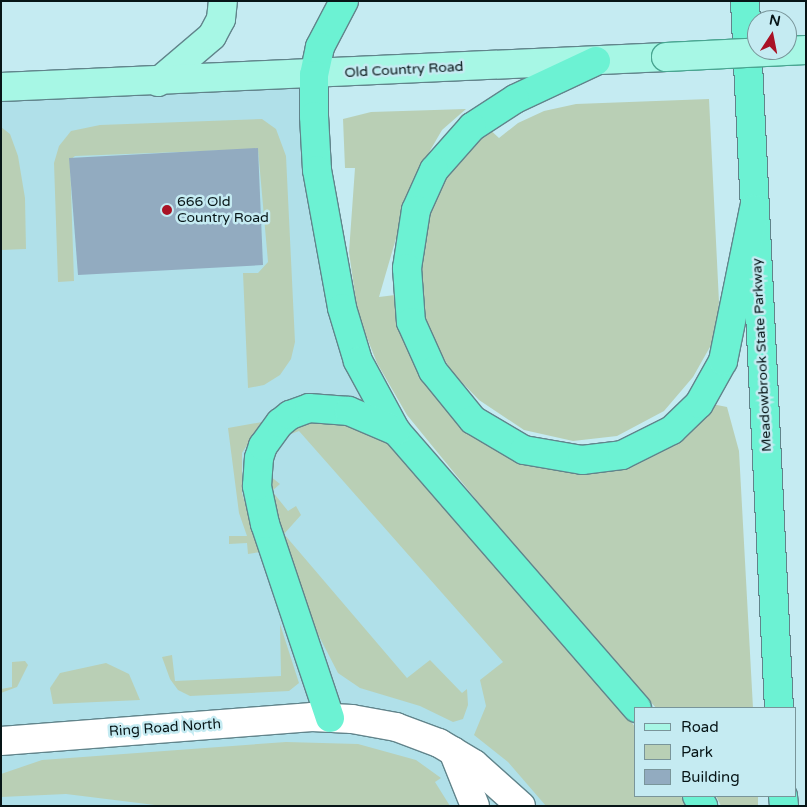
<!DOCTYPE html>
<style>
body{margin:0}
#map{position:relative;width:807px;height:807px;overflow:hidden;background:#c5ebf2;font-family:"Varela Round",sans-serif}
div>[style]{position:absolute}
.built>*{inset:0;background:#b0e0e9}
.green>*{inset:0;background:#b9cfb5}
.building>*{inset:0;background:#92abc0}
.roads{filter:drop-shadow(1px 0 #61848b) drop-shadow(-1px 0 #61848b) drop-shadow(0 1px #61848b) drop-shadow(0 -1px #61848b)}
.street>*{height:28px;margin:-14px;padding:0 14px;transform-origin:14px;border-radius:14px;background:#fff}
.primary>*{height:28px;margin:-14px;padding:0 14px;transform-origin:14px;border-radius:14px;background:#a7f7e5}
.highway>*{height:28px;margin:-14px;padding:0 14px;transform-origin:14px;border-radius:14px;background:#6cf2d3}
.bridges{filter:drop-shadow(1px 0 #49a591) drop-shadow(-1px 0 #49a591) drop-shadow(0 1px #49a591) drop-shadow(0 -1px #49a591)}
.primary-bridge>*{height:28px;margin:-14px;padding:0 14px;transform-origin:14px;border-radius:14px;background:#a7f7e5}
.dots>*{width:14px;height:14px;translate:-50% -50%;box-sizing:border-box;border:2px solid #c5ebf2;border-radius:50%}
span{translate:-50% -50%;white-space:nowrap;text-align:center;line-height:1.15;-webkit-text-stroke:5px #c5ebf2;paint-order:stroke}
.street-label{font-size:14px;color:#071517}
.poi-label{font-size:14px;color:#071517}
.left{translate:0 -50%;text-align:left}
.frame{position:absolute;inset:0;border:2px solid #071517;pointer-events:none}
.legend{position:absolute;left:634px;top:707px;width:162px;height:90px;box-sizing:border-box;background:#c5ebf2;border:1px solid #79959a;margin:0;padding:6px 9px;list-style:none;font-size:15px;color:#071517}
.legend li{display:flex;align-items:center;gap:10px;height:25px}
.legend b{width:25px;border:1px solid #79959a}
.north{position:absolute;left:747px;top:10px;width:50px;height:50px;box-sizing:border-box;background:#c5ebf2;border:1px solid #79959a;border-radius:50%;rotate:11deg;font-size:14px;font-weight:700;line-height:20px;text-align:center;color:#071517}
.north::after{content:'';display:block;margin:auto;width:18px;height:22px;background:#a91225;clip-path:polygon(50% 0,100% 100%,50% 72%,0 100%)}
</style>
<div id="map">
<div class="built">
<i style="clip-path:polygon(314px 75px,369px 384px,371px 462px,542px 656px,587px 806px,1px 806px,1px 87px)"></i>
</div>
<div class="green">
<i style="clip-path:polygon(709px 99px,719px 302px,715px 338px,693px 377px,664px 411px,617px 436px,573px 441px,524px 430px,479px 400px,451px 371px,426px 326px,419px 285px,419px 239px,432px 197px,456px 156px,486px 126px,499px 138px,518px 123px,544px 111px,576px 104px)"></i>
<i style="clip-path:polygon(466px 109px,442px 130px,413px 180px,379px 297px,395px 295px,397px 322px,410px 354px,429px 385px,565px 469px,712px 404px,727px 407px,739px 451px,753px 708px,656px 708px,496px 524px,407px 415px,377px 363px,358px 315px,349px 252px,355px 168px,345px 168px,343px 119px,371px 112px)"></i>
<i style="clip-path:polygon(262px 119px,276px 129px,286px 156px,295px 342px,291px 359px,280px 375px,264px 385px,248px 388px,243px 273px,258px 273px,268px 262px,258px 149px,75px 156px,70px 160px,74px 281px,58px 282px,54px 163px,59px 146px,71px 131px,100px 125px)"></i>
<i style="clip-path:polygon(1px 127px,10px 134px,18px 156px,25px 198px,26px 249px,1px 250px)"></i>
<i style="clip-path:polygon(325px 414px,382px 436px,604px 687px,636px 728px,636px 796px,681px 796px,686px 806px,546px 806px,508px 762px,474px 735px,486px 706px,480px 680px,503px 662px,299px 431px,283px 437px,284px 431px)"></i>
<i style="clip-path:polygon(262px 422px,242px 453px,242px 493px,260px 552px,248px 554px,247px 543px,229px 544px,229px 536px,247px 536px,239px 513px,228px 428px)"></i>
<i style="clip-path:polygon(270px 476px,280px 484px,272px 491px,288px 511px,296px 506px,301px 515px,284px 534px,407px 678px,430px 660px,462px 693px,467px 689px,468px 705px,463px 719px,453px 722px,420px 706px,360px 688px,338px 673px,305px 609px,266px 483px)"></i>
<i style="clip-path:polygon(280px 624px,299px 683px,289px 691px,190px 696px,178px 690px,170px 679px,162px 657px,172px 655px,175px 681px,281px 676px)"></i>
<i style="clip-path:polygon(25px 661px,28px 665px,17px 687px,1px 693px,1px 689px,12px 687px,12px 662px)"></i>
<i style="clip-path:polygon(106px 663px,129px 674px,140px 700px,53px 704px,50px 688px,60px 673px)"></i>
<i style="clip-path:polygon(286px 742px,358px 744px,416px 760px,441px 778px,435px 782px,450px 806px,163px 806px,66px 794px,1px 797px,1px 774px,42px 760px)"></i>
<i style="clip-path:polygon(716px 796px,758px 796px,758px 806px,721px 806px)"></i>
</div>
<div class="building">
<i style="clip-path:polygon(258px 148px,263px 265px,78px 275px,69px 158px)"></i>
</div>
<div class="roads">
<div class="street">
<i style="left:1px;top:741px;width:312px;rotate:-4.4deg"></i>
<i style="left:312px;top:717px;width:40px;rotate:2.9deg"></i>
<i style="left:352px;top:719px;width:45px;rotate:10.3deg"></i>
<i style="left:396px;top:727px;width:46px;rotate:20.4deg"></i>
<i style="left:439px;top:743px;width:41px;rotate:31deg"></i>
<i style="left:474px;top:764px;width:63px;rotate:41.8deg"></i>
<i style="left:453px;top:751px;width:59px;rotate:68.2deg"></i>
</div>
<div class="primary">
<i style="left:158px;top:82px;width:71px;rotate:-40.4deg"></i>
<i style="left:212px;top:36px;width:19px;rotate:-62deg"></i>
<i style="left:221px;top:19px;width:18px;rotate:-84deg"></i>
<i style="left:1px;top:87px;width:666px;rotate:-2.58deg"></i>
</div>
<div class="highway">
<i style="left:344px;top:1px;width:52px;rotate:117.6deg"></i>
<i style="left:320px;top:47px;width:29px;rotate:102deg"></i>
<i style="left:314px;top:75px;width:41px;rotate:90deg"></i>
<i style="left:314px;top:116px;width:54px;rotate:86.8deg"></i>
<i style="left:317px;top:170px;width:140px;rotate:79.7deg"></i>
<i style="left:342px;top:308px;width:55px;rotate:73.2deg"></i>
<i style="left:358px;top:361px;width:80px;rotate:61.5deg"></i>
<i style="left:396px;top:431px;width:367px;rotate:49deg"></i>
<i style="left:745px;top:1px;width:708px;rotate:87.25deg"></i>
<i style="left:596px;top:61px;width:89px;rotate:154.9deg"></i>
<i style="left:515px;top:99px;width:51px;rotate:146.9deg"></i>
<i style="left:472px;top:127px;width:57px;rotate:131.5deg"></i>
<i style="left:434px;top:170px;width:44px;rotate:114.2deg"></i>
<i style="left:416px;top:210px;width:59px;rotate:98.8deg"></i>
<i style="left:407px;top:268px;width:54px;rotate:85.8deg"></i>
<i style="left:411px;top:322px;width:54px;rotate:65.8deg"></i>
<i style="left:433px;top:371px;width:63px;rotate:50.8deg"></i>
<i style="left:473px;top:420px;width:59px;rotate:30.5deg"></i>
<i style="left:524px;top:450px;width:59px;rotate:9.8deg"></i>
<i style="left:582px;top:460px;width:40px;rotate:-7.1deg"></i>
<i style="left:622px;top:455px;width:56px;rotate:-26.6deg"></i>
<i style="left:672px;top:430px;width:37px;rotate:-44deg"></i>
<i style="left:699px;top:404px;width:49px;rotate:-60.8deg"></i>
<i style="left:723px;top:361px;width:155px;rotate:-78.5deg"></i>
<i style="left:330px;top:718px;width:205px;rotate:-108.5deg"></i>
<i style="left:265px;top:524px;width:39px;rotate:-102deg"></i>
<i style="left:257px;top:486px;width:28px;rotate:-86deg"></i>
<i style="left:259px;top:458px;width:13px;rotate:-72deg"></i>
<i style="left:263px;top:446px;width:29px;rotate:-54deg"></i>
<i style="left:280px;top:423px;width:13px;rotate:-39deg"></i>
<i style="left:290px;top:415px;width:20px;rotate:-20deg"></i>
<i style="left:309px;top:408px;width:40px;rotate:4.3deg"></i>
<i style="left:349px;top:411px;width:51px;rotate:23.1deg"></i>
<i style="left:697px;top:796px;width:12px;rotate:59deg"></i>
<i style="left:783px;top:796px;width:10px;rotate:84deg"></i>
</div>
</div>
<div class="bridges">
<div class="primary-bridge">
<i style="left:666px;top:57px;width:140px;rotate:-2.9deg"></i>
</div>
</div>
<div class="dots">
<i style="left:167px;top:210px;background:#a91225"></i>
</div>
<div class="street-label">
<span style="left:404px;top:70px;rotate:-3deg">Old Country Road</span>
<span style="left:762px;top:355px;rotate:-93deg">Meadowbrook State Parkway</span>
<span style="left:165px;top:728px;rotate:-4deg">Ring Road North</span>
</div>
<div class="poi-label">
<span class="left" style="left:177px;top:210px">666 Old<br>Country Road</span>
</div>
<div class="frame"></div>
<ul class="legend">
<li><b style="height:6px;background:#a7f7e5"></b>Road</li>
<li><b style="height:14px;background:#b9cfb5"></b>Park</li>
<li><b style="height:14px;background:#92abc0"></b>Building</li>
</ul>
<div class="north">N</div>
</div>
